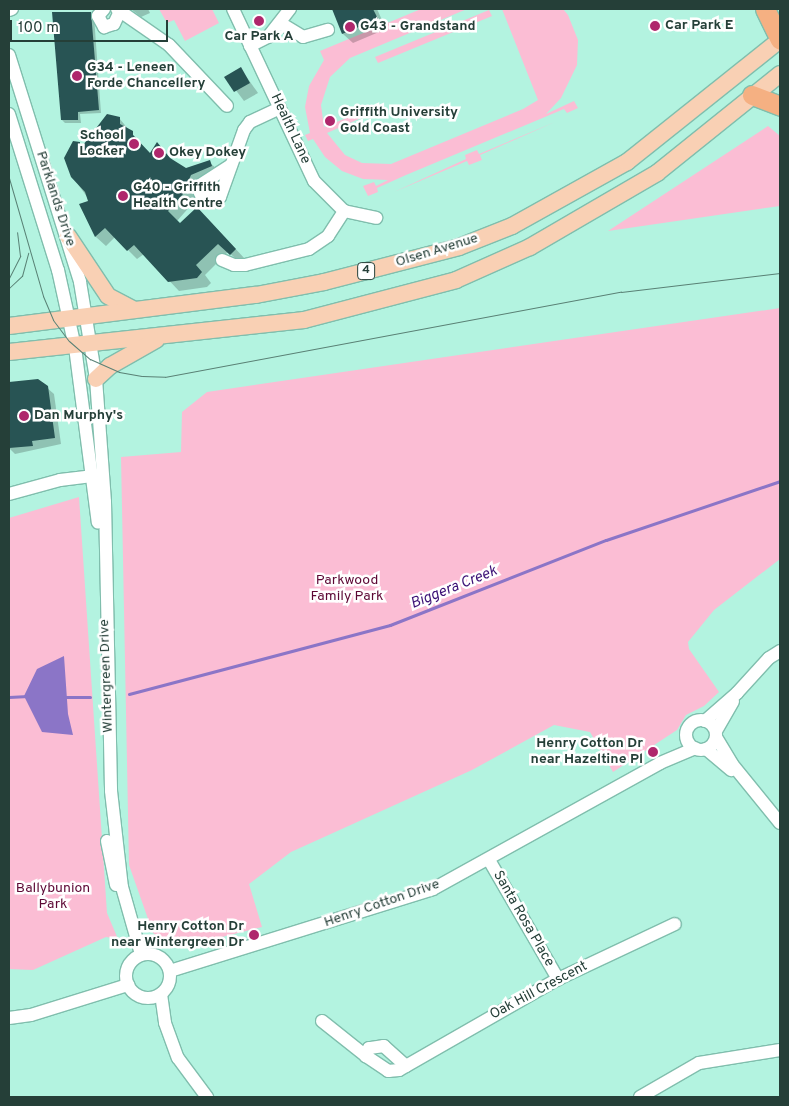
<!DOCTYPE html>
<style>
body{margin:0}
#map{position:relative;width:789px;height:1106px;overflow:hidden;background:#b3f3e0;font-family:Overpass,sans-serif}
div>[style]{position:absolute}
.green>*{inset:0;background:#fbbdd4}
.water>*{inset:0;background:#8b75c7}
.shadow>*{inset:0;background:#0003}
.stream>*{height:3px;margin:-1.5px;padding:0 1.5px;transform-origin:1.5px;border-radius:1.5px;background:#8b75c7}
.building>*{inset:0;background:#285454}
.roads{filter:drop-shadow(1px 0 #80bead) drop-shadow(-1px 0 #80bead) drop-shadow(0 1px #80bead) drop-shadow(0 -1px #80bead)}
.minor>*{height:12px;margin:-6px;padding:0 6px;transform-origin:6px;border-radius:6px;background:#fff}
.minor>.ring{margin:-6px;padding:0;box-sizing:content-box;background:none;border:12px solid #fff;border-radius:50%}
.major>*{height:16px;margin:-8px;padding:0 8px;transform-origin:8px;border-radius:8px;background:#f9d0b4}
.highway>*{height:19px;margin:-9.5px;padding:0 9.5px;transform-origin:9.5px;border-radius:9.5px;background:#f5b082}
.tram>*{height:1px;margin:-0.5px;padding:0 0.5px;transform-origin:0.5px;border-radius:0.5px;background:#598175}
.dots>*{width:14px;height:14px;translate:-50% -50%;box-sizing:border-box;border:2px solid #fff;border-radius:50%}
span{translate:-50% -50%;white-space:nowrap;text-align:center;line-height:1.15;-webkit-text-stroke:5px #fff;paint-order:stroke}
.shield-label span{padding:1px 4px;background:#fff;border:1px solid;border-radius:4px;-webkit-text-stroke-width:0}
.shield-label{font-size:12px;color:#253f38;font-weight:700}
.poi-label{font-size:14px;color:#253f38;font-weight:700}
.left{translate:0 -50%;text-align:left}
.right{translate:-100% -50%;text-align:right}
.street-label{font-size:14px;color:#253f38}
.park-label{font-size:14px;color:#5d0835}
.water-label{font-size:15px;color:#3c1276;font-style:italic}
.frame{position:absolute;inset:0;border:10px solid #253f38;pointer-events:none}
.scale{position:absolute;left:10px;top:20px;width:158px;height:22px;box-sizing:border-box;border:2px solid #253f38;border-top:0;padding-left:6px;font-size:15px;line-height:18px;white-space:nowrap;color:#253f38;-webkit-text-stroke:4px #fff;paint-order:stroke}
</style>
<div id="map">
<div class="green">
<i style="clip-path:polygon(159px 9px,212px 9px,219px 23px,185px 41px,174px 20px,167px 23px)"></i>
<i style="clip-path:polygon(421px 9px,467px 9px,350px 58px,330px 77px,321px 105px,324px 127px,359px 113px,361px 118px,327px 133px,345px 155px,362px 163px,391px 164px,523px 109px,538px 100px,502px 9px,563px 9px,568px 15px,578px 40px,577px 65px,561px 98px,546px 114px,574px 101px,578px 108px,567px 113px,564px 109px,406px 175px,377px 188px,378px 192px,368px 196px,363px 186px,374px 182px,376px 186px,388px 180px,363px 179px,342px 171px,325px 157px,313px 139px,308px 141px,305px 135px,310px 133px,305px 107px,309px 86px,324px 60px,320px 51px)"></i>
<i style="clip-path:polygon(489px 10px,492px 16px,378px 63px,375px 57px)"></i>
<i style="clip-path:polygon(555px 122px,480px 155px,482px 160px,469px 165px,467px 161px,394px 192px,466px 159px,465px 155px,477px 150px,479px 154px)"></i>
<i style="clip-path:polygon(768px 126px,780px 136px,780px 206px,608px 231px)"></i>
<i style="clip-path:polygon(780px 308px,780px 559px,714px 610px,688px 642px,689px 649px,719px 692px,704px 706px,686px 715px,677px 730px,613px 772px,590px 732px,554px 725px,472px 770px,291px 852px,249px 884px,262px 927px,182px 947px,167px 943px,153px 933px,129px 865px,121px 457px,181px 452px,182px 412px,207px 392px)"></i>
<i style="clip-path:polygon(79px 497px,107px 913px,118px 939px,106px 937px,33px 970px,9px 969px,9px 518px)"></i>
</div>
<div class="water">
<i style="clip-path:polygon(64px 656px,68px 714px,73px 735px,42px 732px,24px 696px,37px 669px)"></i>
</div>
<div class="shadow">
<i style="clip-path:polygon(131px 9px,148px 9px,150px 13px,141px 17px)"></i>
<i style="clip-path:polygon(334px 9px,377px 9px,386px 29px,353px 43px,343px 34px)"></i>
<i style="clip-path:polygon(91px 13px,94px 16px,101px 113px,80px 114px,81px 123px,65px 123px,62px 120px)"></i>
<i style="clip-path:polygon(241px 69px,258px 93px,244px 101px,226px 77px)"></i>
<i style="clip-path:polygon(119px 118px,150px 155px,157px 144px,173px 161px,186px 169px,209px 162px,219px 171px,201px 184px,192px 204px,177px 221px,180px 225px,207px 218px,245px 259px,241px 263px,228px 252px,205px 275px,211px 283px,207px 287px,179px 291px,144px 254px,137px 259px,115px 237px,106px 246px,96px 237px,81px 205px,90px 201px,72px 176px,79px 143px,84px 147px)"></i>
<i style="clip-path:polygon(38px 380px,54px 394px,61px 444px,15px 454px,9px 448px,9px 383px)"></i>
</div>
<div class="stream">
<i style="left:129px;top:694px;width:270px;rotate:-14.8deg"></i>
<i style="left:390px;top:625px;width:232px;rotate:-21.5deg"></i>
<i style="left:606px;top:540px;width:184px;rotate:-18.7deg"></i>
<i style="left:9px;top:697px;width:19px;rotate:-3deg"></i>
<i style="left:64px;top:697px;width:26px"></i>
</div>
<div class="building">
<i style="clip-path:polygon(332px 9px,373px 9px,378px 19px,342px 34px)"></i>
<i style="clip-path:polygon(52px 12px,91px 12px,99px 110px,78px 112px,78px 120px,61px 120px)"></i>
<i style="clip-path:polygon(241px 67px,250px 83px,234px 92px,224px 77px)"></i>
<i style="clip-path:polygon(107px 114px,120px 117px,120px 124px,133px 131px,133px 135px,150px 153px,157px 142px,170px 158px,186px 168px,210px 160px,212px 166px,191px 175px,183px 194px,168px 211px,180px 223px,197px 207px,236px 249px,230px 255px,218px 244px,196px 265px,202px 272px,197px 278px,168px 282px,134px 245px,127px 251px,105px 228px,95px 237px,79px 204px,88px 201px,85px 192px,71px 177px,64px 158px,73px 141px,80px 142px,80px 149px)"></i>
<i style="clip-path:polygon(38px 379px,48px 386px,55px 438px,32px 441px,33px 446px,9px 448px,9px 382px)"></i>
</div>
<div class="roads">
<div class="minor">
<i style="left:104px;top:9px;width:9px;rotate:131deg"></i>
<i style="left:98px;top:16px;width:13px;rotate:61deg"></i>
<i style="left:104px;top:27px;width:10px;rotate:-17deg"></i>
<i style="left:114px;top:24px;width:14px;rotate:-65deg"></i>
<i style="left:117px;top:9px;width:63px;rotate:34.7deg"></i>
<i style="left:169px;top:45px;width:84px;rotate:46.4deg"></i>
<i style="left:233px;top:9px;width:190px;rotate:64.8deg"></i>
<i style="left:314px;top:181px;width:42px;rotate:45deg"></i>
<i style="left:344px;top:211px;width:33px;rotate:12deg"></i>
<i style="left:9px;top:10px;width:3px;rotate:-18deg"></i>
<i style="left:280px;top:23px;width:27px;rotate:31deg"></i>
<i style="left:303px;top:37px;width:26px;rotate:-16deg"></i>
<i style="left:250px;top:46px;width:20px;rotate:-27deg"></i>
<i style="left:268px;top:37px;width:36px;rotate:-52deg"></i>
<i style="left:9px;top:55px;width:238px;rotate:72.6deg"></i>
<i style="left:80px;top:282px;width:98px;rotate:80.6deg"></i>
<i style="left:96px;top:379px;width:123px;rotate:85.8deg"></i>
<i style="left:105px;top:502px;width:289px;rotate:88.8deg"></i>
<i style="left:111px;top:791px;width:97px;rotate:83.5deg"></i>
<i style="left:122px;top:887px;width:70px;rotate:74.2deg"></i>
<i style="left:9px;top:114px;width:164px;rotate:72.6deg"></i>
<i style="left:58px;top:270px;width:79px;rotate:77.6deg"></i>
<i style="left:75px;top:347px;width:177px;rotate:82.6deg"></i>
<i style="left:231px;top:165px;width:37px;rotate:147deg"></i>
<i style="left:200px;top:185px;width:8px;rotate:90deg"></i>
<i style="left:200px;top:193px;width:8px;rotate:45deg"></i>
<i style="left:206px;top:199px;width:14px;rotate:-8deg"></i>
<i style="left:220px;top:197px;width:71px;rotate:-70.3deg"></i>
<i style="left:244px;top:130px;width:10px;rotate:-53deg"></i>
<i style="left:250px;top:122px;width:33px;rotate:-25deg"></i>
<i style="left:222px;top:260px;width:13px;rotate:23deg"></i>
<i style="left:234px;top:265px;width:11px"></i>
<i style="left:245px;top:265px;width:66px;rotate:-14deg"></i>
<i style="left:309px;top:249px;width:23px;rotate:-34deg"></i>
<i style="left:328px;top:236px;width:30px;rotate:-57deg"></i>
<i style="left:9px;top:494px;width:53px;rotate:-15.4deg"></i>
<i style="left:60px;top:480px;width:32px;rotate:-7deg"></i>
<i class="ring" style="left:686px;top:720px;width:18px;height:18px"></i>
<i style="left:705px;top:721px;width:43px;rotate:-41.2deg"></i>
<i style="left:737px;top:693px;width:47px;rotate:-47.6deg"></i>
<i style="left:769px;top:658px;width:13px;rotate:-32deg"></i>
<i style="left:716px;top:731px;width:34px;rotate:-60deg"></i>
<i style="left:716px;top:737px;width:31px;rotate:59deg"></i>
<i style="left:732px;top:764px;width:76px;rotate:50.9deg"></i>
<i style="left:706px;top:749px;width:33px;rotate:40deg"></i>
<i style="left:107px;top:841px;width:45px;rotate:78.4deg"></i>
<i style="left:489px;top:860px;width:138px;rotate:59.9deg"></i>
<i class="ring" style="left:126px;top:954px;width:32px;height:32px"></i>
<i style="left:170px;top:971px;width:275px;rotate:-17.3deg"></i>
<i style="left:433px;top:889px;width:260px;rotate:-29deg"></i>
<i style="left:660px;top:763px;width:38px;rotate:-23deg"></i>
<i style="left:161px;top:994px;width:29px;rotate:82deg"></i>
<i style="left:165px;top:1023px;width:37px;rotate:70deg"></i>
<i style="left:178px;top:1058px;width:49px;rotate:53.4deg"></i>
<i style="left:9px;top:1018px;width:22px;rotate:-8deg"></i>
<i style="left:31px;top:1015px;width:102px;rotate:-17.2deg"></i>
<i style="left:322px;top:1021px;width:56px;rotate:38.5deg"></i>
<i style="left:406px;top:1066px;width:30px;rotate:-138deg"></i>
<i style="left:384px;top:1046px;width:15px;rotate:172deg"></i>
<i style="left:369px;top:1048px;width:9px;rotate:111deg"></i>
<i style="left:366px;top:1056px;width:27px;rotate:34deg"></i>
<i style="left:388px;top:1071px;width:11px;rotate:-5deg"></i>
<i style="left:399px;top:1070px;width:183px;rotate:-29.8deg"></i>
<i style="left:558px;top:979px;width:129px;rotate:-25.2deg"></i>
<i style="left:640px;top:1097px;width:68px;rotate:-30deg"></i>
<i style="left:699px;top:1063px;width:82px;rotate:-9.1deg"></i>
</div>
<div class="major">
<i style="left:68px;top:236px;width:72px;rotate:56.3deg"></i>
<i style="left:108px;top:296px;width:27px;rotate:28deg"></i>
<i style="left:9px;top:326px;width:249px;rotate:-7.2deg"></i>
<i style="left:256px;top:295px;width:69px;rotate:-10.8deg"></i>
<i style="left:324px;top:282px;width:139px;rotate:-14.5deg"></i>
<i style="left:459px;top:247px;width:57px;rotate:-21.6deg"></i>
<i style="left:512px;top:226px;width:132px;rotate:-29.1deg"></i>
<i style="left:627px;top:162px;width:196px;rotate:-38.6deg"></i>
<i style="left:9px;top:352px;width:297px;rotate:-6.2deg"></i>
<i style="left:304px;top:320px;width:157px;rotate:-14.7deg"></i>
<i style="left:456px;top:280px;width:81px;rotate:-24deg"></i>
<i style="left:530px;top:247px;width:147px;rotate:-30.2deg"></i>
<i style="left:657px;top:173px;width:158px;rotate:-38.8deg"></i>
<i style="left:96px;top:379px;width:19px;rotate:-43deg"></i>
<i style="left:110px;top:366px;width:53px;rotate:-29.5deg"></i>
</div>
<div class="highway">
<i style="left:765px;top:9px;width:34px;rotate:64deg"></i>
<i style="left:752px;top:95px;width:30px;rotate:21deg"></i>
</div>
</div>
<div class="tram">
<i style="left:9px;top:178px;width:123px;rotate:73.9deg"></i>
<i style="left:43px;top:296px;width:26px;rotate:67deg"></i>
<i style="left:53px;top:320px;width:26px;rotate:53deg"></i>
<i style="left:69px;top:341px;width:28px;rotate:41deg"></i>
<i style="left:90px;top:359px;width:32px;rotate:24deg"></i>
<i style="left:119px;top:372px;width:23px;rotate:10deg"></i>
<i style="left:142px;top:376px;width:23px;rotate:2deg"></i>
<i style="left:165px;top:377px;width:464px;rotate:-10.6deg"></i>
<i style="left:621px;top:292px;width:160px;rotate:-6.8deg"></i>
<i style="left:9px;top:278px;width:25px;rotate:-63deg"></i>
<i style="left:20px;top:256px;width:24px;rotate:-97deg"></i>
<i style="left:9px;top:288px;width:18px;rotate:-43deg"></i>
<i style="left:22px;top:276px;width:24px;rotate:-75deg"></i>
</div>
<div class="dots">
<i style="left:259px;top:21px;background:#af276c"></i>
<i style="left:655px;top:26px;background:#af276c"></i>
<i style="left:350px;top:27px;background:#af276c"></i>
<i style="left:77px;top:76px;background:#af276c"></i>
<i style="left:330px;top:121px;background:#af276c"></i>
<i style="left:134px;top:144px;background:#af276c"></i>
<i style="left:159px;top:153px;background:#af276c"></i>
<i style="left:123px;top:196px;background:#af276c"></i>
<i style="left:24px;top:416px;background:#af276c"></i>
<i style="left:653px;top:752px;background:#af276c"></i>
<i style="left:254px;top:935px;background:#af276c"></i>
</div>
<div class="shield-label">
<span style="left:366px;top:271px">4</span>
</div>
<div class="poi-label">
<span class="left" style="left:665px;top:26px">Car Park E</span>
<span class="left" style="left:360px;top:27px">G43 - Grandstand</span>
<span style="left:259px;top:37px">Car Park A</span>
<span class="left" style="left:87px;top:76px">G34 - Leneen<br>Forde Chancellery</span>
<span class="left" style="left:340px;top:121px">Griffith University<br>Gold Coast</span>
<span class="right" style="left:124px;top:144px">School<br>Locker</span>
<span class="left" style="left:169px;top:153px">Okey Dokey</span>
<span class="left" style="left:133px;top:196px">G40 - Griffith<br>Health Centre</span>
<span class="left" style="left:34px;top:416px">Dan Murphy's</span>
<span class="right" style="left:643px;top:752px">Henry Cotton Dr<br>near Hazeltine Pl</span>
<span class="right" style="left:244px;top:935px">Henry Cotton Dr<br>near Wintergreen Dr</span>
</div>
<div class="street-label">
<span style="left:290px;top:129px;rotate:65deg">Health Lane</span>
<span style="left:55px;top:199px;rotate:72deg">Parklands Drive</span>
<span style="left:437px;top:251px;rotate:-17deg">Olsen Avenue</span>
<span style="left:107px;top:676px;rotate:-92deg">Wintergreen Drive</span>
<span style="left:382px;top:904px;rotate:-19deg">Henry Cotton Drive</span>
<span style="left:523px;top:919px;rotate:60deg">Santa Rosa Place</span>
<span style="left:539px;top:991px;rotate:-28deg">Oak Hill Crescent</span>
</div>
<div class="park-label">
<span style="left:347px;top:589px">Parkwood<br>Family Park</span>
<span style="left:53px;top:897px">Ballybunion<br>Park</span>
</div>
<div class="water-label">
<span style="left:454px;top:588px;rotate:-22deg">Biggera Creek</span>
</div>
<div class="frame"></div>
<div class="scale">100 m</div>
</div>
